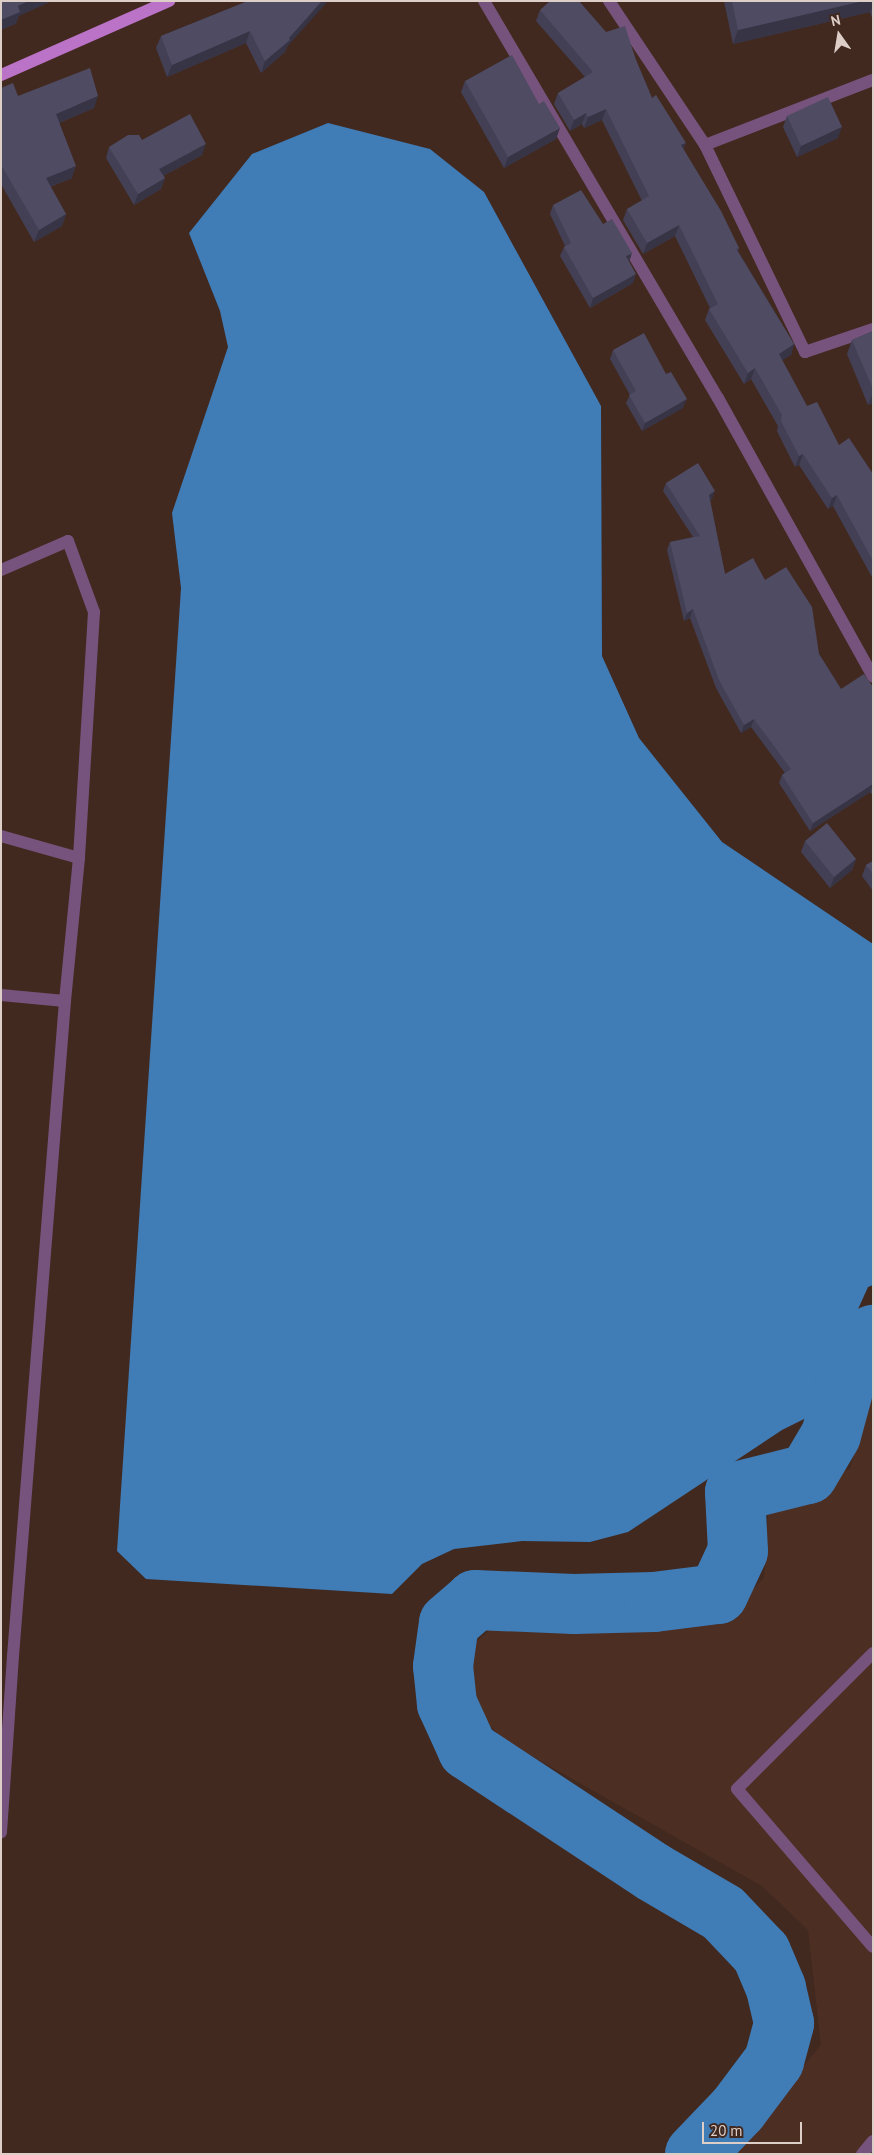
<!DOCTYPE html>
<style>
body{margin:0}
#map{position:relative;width:874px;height:2155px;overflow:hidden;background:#412920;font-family:"PT Sans",sans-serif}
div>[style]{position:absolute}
.built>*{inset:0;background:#4d2e23}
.water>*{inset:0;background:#407cb6}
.river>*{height:60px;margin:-30px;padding:0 30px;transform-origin:30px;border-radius:30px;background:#407cb6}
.minor>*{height:12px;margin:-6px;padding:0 6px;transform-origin:6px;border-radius:6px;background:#76537c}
.major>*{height:12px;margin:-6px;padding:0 6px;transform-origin:6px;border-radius:6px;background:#bb73c7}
.wall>*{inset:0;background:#434055}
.shaded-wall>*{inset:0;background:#373445}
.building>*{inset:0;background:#4e4b63}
span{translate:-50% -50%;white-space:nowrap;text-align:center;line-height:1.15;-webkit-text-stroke:4px #412920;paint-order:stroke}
.frame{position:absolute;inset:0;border:2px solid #decec8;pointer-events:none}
.north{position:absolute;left:814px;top:10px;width:50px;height:50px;-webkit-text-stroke:4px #412920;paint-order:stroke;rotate:347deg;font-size:14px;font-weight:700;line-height:20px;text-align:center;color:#decec8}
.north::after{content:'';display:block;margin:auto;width:18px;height:22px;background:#decec8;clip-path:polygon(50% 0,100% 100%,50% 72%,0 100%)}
.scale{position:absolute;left:702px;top:2122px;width:100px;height:22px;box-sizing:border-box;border:2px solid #decec8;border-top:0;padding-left:6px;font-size:15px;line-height:18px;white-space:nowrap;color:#decec8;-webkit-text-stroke:4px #412920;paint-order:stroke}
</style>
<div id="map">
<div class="built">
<i style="clip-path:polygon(873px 1386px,873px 2154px,731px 2154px,821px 2045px,808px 1930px,762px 1886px,507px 1742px,477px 1714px,469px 1647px,502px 1620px,717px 1625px,764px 1578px,769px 1497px,850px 1469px)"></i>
</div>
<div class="water">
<i style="clip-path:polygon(328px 123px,430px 149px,484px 192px,601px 406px,602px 656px,639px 738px,722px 842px,873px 944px,873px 1285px,868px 1287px,810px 1416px,782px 1430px,628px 1532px,590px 1542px,522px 1541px,454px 1549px,422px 1564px,392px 1594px,146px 1579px,117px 1551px,181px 588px,172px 513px,228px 347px,220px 311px,189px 233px,252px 154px)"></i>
</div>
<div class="river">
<i style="left:695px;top:2154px;width:62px;rotate:-46.3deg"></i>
<i style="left:738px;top:2109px;width:60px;rotate:-53.1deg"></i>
<i style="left:774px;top:2061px;width:39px;rotate:-75deg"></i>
<i style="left:784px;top:2023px;width:36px;rotate:-103deg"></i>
<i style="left:776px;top:1988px;width:38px;rotate:-113deg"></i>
<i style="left:761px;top:1953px;width:55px;rotate:-133.5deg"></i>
<i style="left:723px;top:1913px;width:81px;rotate:-149.6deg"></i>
<i style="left:653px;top:1872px;width:222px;rotate:-146.6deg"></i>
<i style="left:468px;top:1750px;width:51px;rotate:-114.5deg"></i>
<i style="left:447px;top:1704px;width:38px;rotate:-96deg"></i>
<i style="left:443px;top:1666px;width:43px;rotate:-82.1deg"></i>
<i style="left:449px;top:1623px;width:35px;rotate:-41deg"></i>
<i style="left:475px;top:1600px;width:99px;rotate:2.3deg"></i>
<i style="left:574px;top:1604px;width:80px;rotate:-1.4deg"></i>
<i style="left:654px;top:1602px;width:64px;rotate:-7.1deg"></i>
<i style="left:718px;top:1594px;width:47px;rotate:-65.1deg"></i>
<i style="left:738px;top:1551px;width:59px;rotate:-92.9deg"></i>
<i style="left:735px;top:1492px;width:75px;rotate:-13.9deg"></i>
<i style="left:808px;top:1474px;width:45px;rotate:-59.5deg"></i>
<i style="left:831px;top:1435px;width:54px;rotate:-74.9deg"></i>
<i style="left:845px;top:1383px;width:56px;rotate:-59.7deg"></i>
</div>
<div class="minor">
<i style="left:484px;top:1px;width:461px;rotate:59.5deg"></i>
<i style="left:718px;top:398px;width:319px;rotate:60.9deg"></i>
<i style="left:609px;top:1px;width:173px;rotate:56.3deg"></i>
<i style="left:705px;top:145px;width:230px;rotate:64.2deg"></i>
<i style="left:805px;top:352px;width:72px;rotate:-18.7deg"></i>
<i style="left:705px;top:145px;width:180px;rotate:-21.2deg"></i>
<i style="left:1px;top:570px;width:73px;rotate:-23.4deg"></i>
<i style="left:68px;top:541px;width:76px;rotate:69.9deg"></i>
<i style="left:94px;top:612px;width:246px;rotate:93.5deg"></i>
<i style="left:79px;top:858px;width:144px;rotate:95.6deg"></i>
<i style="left:65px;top:1001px;width:657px;rotate:94.54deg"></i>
<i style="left:13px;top:1656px;width:177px;rotate:93.9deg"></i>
<i style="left:1px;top:836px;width:81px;rotate:15.8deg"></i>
<i style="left:1px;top:995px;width:64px;rotate:5.4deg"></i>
<i style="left:873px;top:1653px;width:192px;rotate:135deg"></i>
<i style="left:737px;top:1789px;width:208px;rotate:49.3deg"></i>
<i style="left:862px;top:2154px;width:17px;rotate:-50deg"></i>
</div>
<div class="major">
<i style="left:1px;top:75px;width:184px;rotate:-23.8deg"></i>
</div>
<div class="wall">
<i style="clip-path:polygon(248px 1px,287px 47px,285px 52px,261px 73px,246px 43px,167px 77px,156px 48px,161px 36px)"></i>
<i style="clip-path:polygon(724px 1px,873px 1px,873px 21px,870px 12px,733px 44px)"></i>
<i style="clip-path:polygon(540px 10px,606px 32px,636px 60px,652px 98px,683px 149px,739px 248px,738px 251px,794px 344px,791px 355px,782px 360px,807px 406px,839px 445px,873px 474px,873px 579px,833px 506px,828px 509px,799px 465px,795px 467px,777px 431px,778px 426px,751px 379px,744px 384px,705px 320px,709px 309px,710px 308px,675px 236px,643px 254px,623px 220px,627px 209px,642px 201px,602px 120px,584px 128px,582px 124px,570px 131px,554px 104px,558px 93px,585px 77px,536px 21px)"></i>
<i style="clip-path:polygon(465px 81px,556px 139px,504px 168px,461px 92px)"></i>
<i style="clip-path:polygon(1px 88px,18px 96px,94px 108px,59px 123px,72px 178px,50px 187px,66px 214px,62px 226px,34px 242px,1px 184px)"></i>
<i style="clip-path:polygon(787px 116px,838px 138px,797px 157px,783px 127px)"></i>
<i style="clip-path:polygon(142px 140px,202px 155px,163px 176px,165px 178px,161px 189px,134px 205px,106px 158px,109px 147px)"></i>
<i style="clip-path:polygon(553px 205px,629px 261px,633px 283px,590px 308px,560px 256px,564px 247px,565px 246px,550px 214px)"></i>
<i style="clip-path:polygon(873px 331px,873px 403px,868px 405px,847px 354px,852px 340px)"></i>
<i style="clip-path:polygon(613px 350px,666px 374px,683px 408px,642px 431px,626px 403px,630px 395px,610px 359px)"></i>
<i style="clip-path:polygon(666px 483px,712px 499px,710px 500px,725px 574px,765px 580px,819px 654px,841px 689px,873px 687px,873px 796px,870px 792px,810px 831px,779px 783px,782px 775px,785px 773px,751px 727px,741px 733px,716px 688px,690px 618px,684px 621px,667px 550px,670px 542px,693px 537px,663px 491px)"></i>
<i style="clip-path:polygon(805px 841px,856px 859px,852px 870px,830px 888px,801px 852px)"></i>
<i style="clip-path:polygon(873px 861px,873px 891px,862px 876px,866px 865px)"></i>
</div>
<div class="shaded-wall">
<i style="clip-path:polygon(29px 1px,52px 1px,19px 16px,16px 24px,1px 30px,1px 20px,18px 6px)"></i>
<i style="clip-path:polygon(322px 1px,328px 1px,287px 47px,285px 52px,261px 73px,265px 61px)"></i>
<i style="clip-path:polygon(863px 1px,873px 1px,873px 6px,870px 12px,733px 44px,738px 30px)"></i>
<i style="clip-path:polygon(250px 31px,246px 43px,167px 77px,172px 65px)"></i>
<i style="clip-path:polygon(98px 96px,94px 108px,51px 126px,56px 114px)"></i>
<i style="clip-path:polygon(606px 109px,602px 120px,584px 128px,588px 117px)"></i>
<i style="clip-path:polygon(586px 113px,582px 124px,570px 131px,574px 120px)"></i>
<i style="clip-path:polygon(842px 127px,838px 138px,797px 157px,801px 146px)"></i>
<i style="clip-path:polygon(560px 128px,556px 139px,504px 168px,508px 157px)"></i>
<i style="clip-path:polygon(686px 143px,682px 153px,681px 145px)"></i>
<i style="clip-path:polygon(206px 144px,202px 155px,155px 180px,159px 169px)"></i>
<i style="clip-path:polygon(76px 166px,72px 178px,41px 190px,46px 178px)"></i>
<i style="clip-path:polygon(165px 178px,161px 189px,134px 205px,138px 194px)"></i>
<i style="clip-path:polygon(66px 214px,62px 226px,34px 242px,39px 230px)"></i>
<i style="clip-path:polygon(679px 225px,675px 236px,643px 254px,647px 243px)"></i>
<i style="clip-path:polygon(632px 253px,629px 262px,626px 256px)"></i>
<i style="clip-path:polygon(636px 274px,633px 283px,590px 308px,593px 298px)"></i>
<i style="clip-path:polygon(794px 344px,791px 355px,775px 365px,779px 354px)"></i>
<i style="clip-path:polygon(755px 368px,751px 379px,744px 384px,748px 373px)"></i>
<i style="clip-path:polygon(873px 393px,873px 403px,868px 405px)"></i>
<i style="clip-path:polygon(687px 399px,683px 408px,642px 431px,645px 423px)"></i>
<i style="clip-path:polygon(803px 454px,799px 465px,795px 467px,799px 456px)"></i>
<i style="clip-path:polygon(715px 491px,712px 499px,706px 503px,709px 495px)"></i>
<i style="clip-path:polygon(837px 495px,833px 506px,828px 509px,832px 498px)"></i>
<i style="clip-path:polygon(693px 609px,690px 618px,684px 621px,687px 613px)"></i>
<i style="clip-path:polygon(754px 719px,751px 727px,741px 733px,744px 725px)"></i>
<i style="clip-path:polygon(873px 784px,870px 792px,810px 831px,813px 823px)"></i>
<i style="clip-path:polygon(856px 859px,852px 870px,830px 888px,834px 877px)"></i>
</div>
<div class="building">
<i style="clip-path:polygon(1px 1px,29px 1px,18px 6px,20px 12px,1px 20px)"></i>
<i style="clip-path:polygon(248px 1px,322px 1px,289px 38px,290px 40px,265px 61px,250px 31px,172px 65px,161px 36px)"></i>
<i style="clip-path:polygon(550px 1px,579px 1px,606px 32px,625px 26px,636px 60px,652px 98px,656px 95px,686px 143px,681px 145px,721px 211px,739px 248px,736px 249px,794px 344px,779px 354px,807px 406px,817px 402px,839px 445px,849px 438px,873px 474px,873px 561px,837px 495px,832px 498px,803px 454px,799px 456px,781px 421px,782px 415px,755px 368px,748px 373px,709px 309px,718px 304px,679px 225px,647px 243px,627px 209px,649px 196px,606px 109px,588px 117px,586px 113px,574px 120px,558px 93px,593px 72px,540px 10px)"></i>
<i style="clip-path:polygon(732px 1px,863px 1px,738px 30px)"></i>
<i style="clip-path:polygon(512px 55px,539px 104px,544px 101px,560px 128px,508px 157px,465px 81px)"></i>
<i style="clip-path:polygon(90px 68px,98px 96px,56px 114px,76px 166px,46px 178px,66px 214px,39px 230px,3px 168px,1px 168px,1px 88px,13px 83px,18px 96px)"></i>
<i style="clip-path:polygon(828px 97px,842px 127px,801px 146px,787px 116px)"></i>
<i style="clip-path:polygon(190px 114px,206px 144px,159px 169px,165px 178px,138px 194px,109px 147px,128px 135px,139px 135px,142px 140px)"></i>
<i style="clip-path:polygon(581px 190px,603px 224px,612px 219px,632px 253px,626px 256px,636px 274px,593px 298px,564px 247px,571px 243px,553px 205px)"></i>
<i style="clip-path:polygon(873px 331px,873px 389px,852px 340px)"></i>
<i style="clip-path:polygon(644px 333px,666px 374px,671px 372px,687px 399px,645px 423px,629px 395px,636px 391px,613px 350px)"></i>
<i style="clip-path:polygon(698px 463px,715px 491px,709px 495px,725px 574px,753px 558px,765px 580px,786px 567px,812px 607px,819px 654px,841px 689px,864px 674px,873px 687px,873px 784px,813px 823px,782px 775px,791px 769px,754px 719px,744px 725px,719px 680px,693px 609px,687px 613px,670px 542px,700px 536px,666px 483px)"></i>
<i style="clip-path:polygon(827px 823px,856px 859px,834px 877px,805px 841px)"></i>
<i style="clip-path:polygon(873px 861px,873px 874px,866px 865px)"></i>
</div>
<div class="frame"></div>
<div class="north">N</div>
<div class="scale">20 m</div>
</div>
